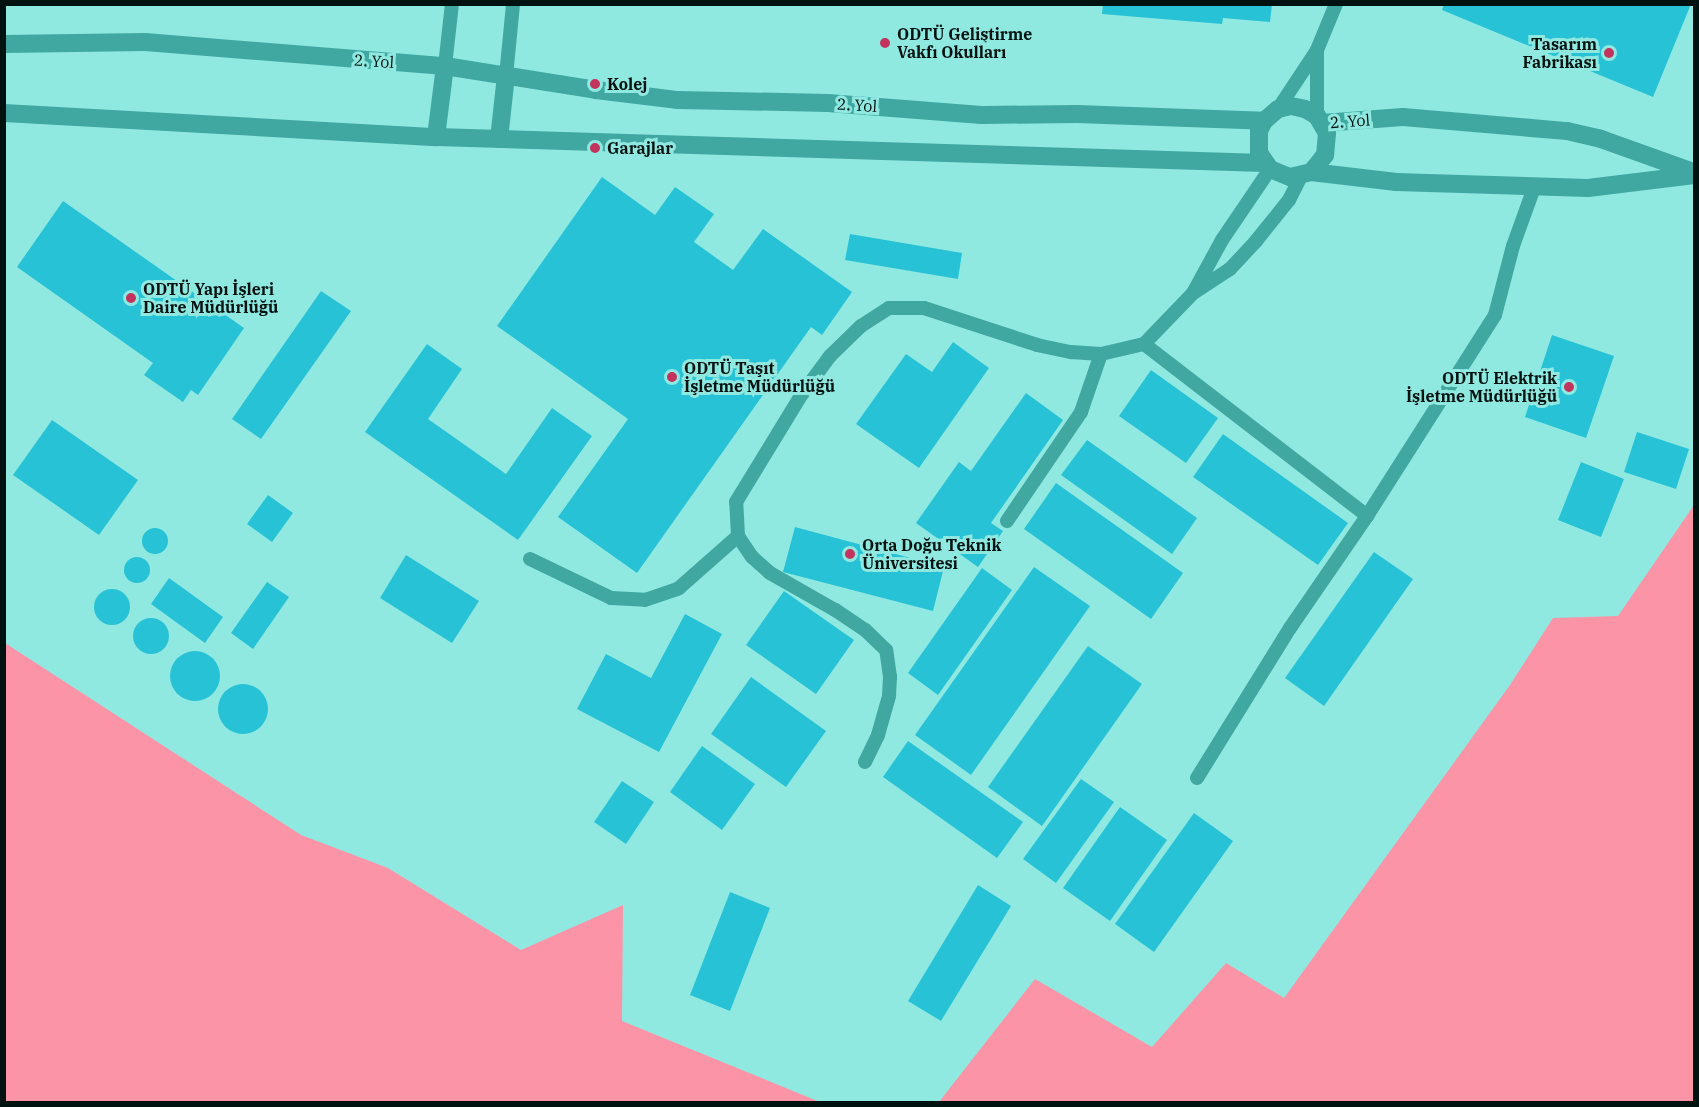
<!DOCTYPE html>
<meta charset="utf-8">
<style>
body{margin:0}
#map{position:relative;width:1699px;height:1107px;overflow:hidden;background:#90e9e1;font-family:"IBM Plex Serif",serif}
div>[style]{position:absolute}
.green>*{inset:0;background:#fc94a7}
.building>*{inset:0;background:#28c2d6}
.round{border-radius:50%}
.service>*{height:14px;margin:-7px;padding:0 7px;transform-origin:7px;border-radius:7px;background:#40a8a1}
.minor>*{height:18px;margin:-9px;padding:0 9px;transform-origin:9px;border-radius:9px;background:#40a8a1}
.dots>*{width:16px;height:16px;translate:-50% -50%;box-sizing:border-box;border:3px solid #90e9e1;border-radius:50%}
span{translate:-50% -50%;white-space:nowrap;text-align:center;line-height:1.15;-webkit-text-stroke:6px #90e9e1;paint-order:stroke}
.poi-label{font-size:16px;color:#001210;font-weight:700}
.left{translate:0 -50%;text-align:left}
.right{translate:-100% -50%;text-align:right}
.street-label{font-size:16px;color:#001210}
.frame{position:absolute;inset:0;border:6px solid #001210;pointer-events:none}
</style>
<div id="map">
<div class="green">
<i style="clip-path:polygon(1694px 505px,1694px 1102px,939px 1102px,1035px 979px,1152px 1047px,1226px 963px,1284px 998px,1510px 685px,1553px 618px,1618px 616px)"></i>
<i style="clip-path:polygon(5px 643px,301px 835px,388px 868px,521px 950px,623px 905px,622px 1021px,820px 1102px,5px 1102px)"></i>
</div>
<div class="building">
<i style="clip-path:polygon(1103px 4px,1272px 4px,1270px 22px,1223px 18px,1222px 24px,1102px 14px)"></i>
<i style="clip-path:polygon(1444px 4px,1691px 4px,1653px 97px,1442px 10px)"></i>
<i style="clip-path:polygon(602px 177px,655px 215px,675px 187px,714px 214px,694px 242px,733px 270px,763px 229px,852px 292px,822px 335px,811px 327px,637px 573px,558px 517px,628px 419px,497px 326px)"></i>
<i style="clip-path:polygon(63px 201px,244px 328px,198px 395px,191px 390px,183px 402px,144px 375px,153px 363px,17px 267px)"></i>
<i style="clip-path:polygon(850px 234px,962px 253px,958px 279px,845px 260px)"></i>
<i style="clip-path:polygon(321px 291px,351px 311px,261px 439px,232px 419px)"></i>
<i style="clip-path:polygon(1552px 335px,1614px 356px,1586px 438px,1525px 417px)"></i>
<i style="clip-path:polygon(953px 342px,989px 368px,919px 468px,856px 424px,906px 354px,932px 372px)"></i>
<i style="clip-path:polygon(427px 344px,462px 369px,428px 419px,506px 474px,552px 408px,592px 436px,518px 540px,365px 432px)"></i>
<i style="clip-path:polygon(1151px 370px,1218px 418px,1186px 463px,1119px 416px)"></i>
<i style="clip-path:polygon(1026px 393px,1063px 420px,991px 523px,1003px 531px,978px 567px,916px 523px,959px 462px,971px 471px)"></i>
<i style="clip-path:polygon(52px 420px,138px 480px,99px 535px,13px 475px)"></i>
<i style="clip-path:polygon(1637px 432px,1689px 449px,1676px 489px,1624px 472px)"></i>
<i style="clip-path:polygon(1223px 434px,1348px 523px,1318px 565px,1193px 477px)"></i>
<i style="clip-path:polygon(1087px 440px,1197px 518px,1172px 554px,1061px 475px)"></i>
<i style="clip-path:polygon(1581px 462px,1624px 479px,1601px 537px,1558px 520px)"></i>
<i style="clip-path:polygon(1056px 483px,1183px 573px,1151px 619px,1024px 529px)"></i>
<i style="clip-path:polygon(268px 495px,293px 513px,272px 542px,247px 524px)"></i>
<i style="clip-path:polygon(795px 527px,944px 567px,933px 611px,783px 572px)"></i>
<i class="round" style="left:142px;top:528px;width:26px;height:26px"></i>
<i style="clip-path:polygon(1374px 552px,1413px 579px,1324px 706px,1285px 678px)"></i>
<i style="clip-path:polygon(406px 555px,479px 601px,452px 643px,380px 598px)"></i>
<i class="round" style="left:124px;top:557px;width:26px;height:26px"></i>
<i style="clip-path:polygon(1034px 567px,1090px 606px,971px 775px,915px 735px)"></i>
<i style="clip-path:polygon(982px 568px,1012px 590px,938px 695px,908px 673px)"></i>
<i style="clip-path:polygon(169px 578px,223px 617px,205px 643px,151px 604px)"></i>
<i style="clip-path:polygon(267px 582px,289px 597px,253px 649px,231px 633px)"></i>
<i class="round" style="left:94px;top:589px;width:36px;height:36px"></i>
<i style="clip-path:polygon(784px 591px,854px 640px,816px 694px,746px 645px)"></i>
<i style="clip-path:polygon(685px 614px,722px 634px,659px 752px,577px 709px,606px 654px,651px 678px)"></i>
<i class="round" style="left:133px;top:618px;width:36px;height:36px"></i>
<i style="clip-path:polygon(1088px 646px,1142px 684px,1042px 826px,988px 787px)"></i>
<i class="round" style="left:170px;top:651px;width:50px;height:50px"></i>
<i style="clip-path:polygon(751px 677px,826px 731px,786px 787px,711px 734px)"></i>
<i class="round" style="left:218px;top:684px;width:50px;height:50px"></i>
<i style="clip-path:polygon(908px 741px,1023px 822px,997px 858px,883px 777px)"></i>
<i style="clip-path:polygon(702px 746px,755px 784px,722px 830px,670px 792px)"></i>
<i style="clip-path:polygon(1081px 779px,1114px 802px,1056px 883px,1023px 859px)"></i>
<i style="clip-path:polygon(622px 781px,654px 802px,626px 844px,594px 822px)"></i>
<i style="clip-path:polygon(1120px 807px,1167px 840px,1110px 921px,1063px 888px)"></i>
<i style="clip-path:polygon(1194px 813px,1233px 841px,1154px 952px,1115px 924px)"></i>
<i style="clip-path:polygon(978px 885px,1011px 906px,941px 1021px,908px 1001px)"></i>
<i style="clip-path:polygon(730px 892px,770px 908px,730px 1011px,690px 995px)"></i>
</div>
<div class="service">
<i style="left:445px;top:66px;width:62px;rotate:-83.6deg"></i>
<i style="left:506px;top:76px;width:72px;rotate:-84.4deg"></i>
<i style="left:1278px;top:109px;width:71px;rotate:-56.5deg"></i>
<i style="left:1317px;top:50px;width:50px;rotate:-67.6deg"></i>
<i style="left:1317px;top:116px;width:66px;rotate:-90deg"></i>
<i style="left:1195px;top:292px;width:42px;rotate:-33.3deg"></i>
<i style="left:1230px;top:269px;width:38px;rotate:-47deg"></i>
<i style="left:1256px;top:241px;width:53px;rotate:-51.2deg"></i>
<i style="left:1289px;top:200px;width:27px;rotate:-63deg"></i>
<i style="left:1144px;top:344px;width:282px;rotate:37.6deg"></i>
<i style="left:1007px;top:521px;width:132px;rotate:-55.8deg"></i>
<i style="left:1081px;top:412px;width:61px;rotate:-71deg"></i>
<i style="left:530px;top:559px;width:90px;rotate:25.7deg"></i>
<i style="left:611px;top:598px;width:34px;rotate:3deg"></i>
<i style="left:645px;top:600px;width:36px;rotate:-19deg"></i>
<i style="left:679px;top:588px;width:79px;rotate:-41.4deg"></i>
<i style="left:865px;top:762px;width:30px;rotate:-64deg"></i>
<i style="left:878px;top:735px;width:41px;rotate:-74.2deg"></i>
<i style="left:889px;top:696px;width:19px;rotate:-87deg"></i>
<i style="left:890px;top:677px;width:27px;rotate:-98deg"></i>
<i style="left:886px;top:650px;width:29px;rotate:-136deg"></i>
<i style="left:865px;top:630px;width:36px;rotate:-146deg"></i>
<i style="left:835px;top:610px;width:75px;rotate:-150.4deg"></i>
<i style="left:770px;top:573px;width:24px;rotate:-138deg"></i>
<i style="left:752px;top:557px;width:25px;rotate:-124deg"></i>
<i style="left:738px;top:536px;width:34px;rotate:-93deg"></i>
<i style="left:736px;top:502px;width:127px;rotate:-58.6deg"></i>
<i style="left:802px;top:394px;width:47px;rotate:-53.6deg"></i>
<i style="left:830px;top:356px;width:43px;rotate:-44.1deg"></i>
<i style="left:861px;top:326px;width:33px;rotate:-33deg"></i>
<i style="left:889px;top:308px;width:35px"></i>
<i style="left:924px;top:308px;width:119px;rotate:18.1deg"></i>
<i style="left:1037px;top:345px;width:35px;rotate:12deg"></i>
<i style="left:1071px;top:352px;width:30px;rotate:4deg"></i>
<i style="left:1101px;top:354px;width:44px;rotate:-13.1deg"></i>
<i style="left:1144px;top:344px;width:71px;rotate:-46.1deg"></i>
<i style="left:1193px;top:293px;width:60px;rotate:-61.3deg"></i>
<i style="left:1222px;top:240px;width:86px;rotate:-55.9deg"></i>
<i style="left:1197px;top:778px;width:176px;rotate:-58.2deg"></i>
<i style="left:1290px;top:628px;width:136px;rotate:-55.5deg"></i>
<i style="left:1367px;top:516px;width:238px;rotate:-57.5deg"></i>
<i style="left:1495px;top:315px;width:71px;rotate:-75.4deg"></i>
<i style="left:1513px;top:246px;width:65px;rotate:-70.2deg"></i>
</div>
<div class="minor">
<i style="left:4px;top:44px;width:141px;rotate:-0.8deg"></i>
<i style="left:145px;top:42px;width:301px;rotate:4.6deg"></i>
<i style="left:445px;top:66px;width:153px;rotate:9deg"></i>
<i style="left:596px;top:90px;width:83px;rotate:7deg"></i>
<i style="left:678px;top:100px;width:150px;rotate:1.1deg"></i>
<i style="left:828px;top:103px;width:154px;rotate:4.5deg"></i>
<i style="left:982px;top:115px;width:95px;rotate:-0.6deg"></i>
<i style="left:1077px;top:114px;width:187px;rotate:2.1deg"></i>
<i style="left:1264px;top:121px;width:18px;rotate:-41deg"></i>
<i style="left:1278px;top:109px;width:13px;rotate:-13deg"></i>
<i style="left:1291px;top:106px;width:14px;rotate:12deg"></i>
<i style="left:1305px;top:109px;width:14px;rotate:30deg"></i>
<i style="left:1317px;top:116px;width:20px;rotate:60deg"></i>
<i style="left:1327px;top:133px;width:22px;rotate:95deg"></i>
<i style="left:1325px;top:155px;width:22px;rotate:129deg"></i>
<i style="left:4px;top:113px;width:433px;rotate:3.2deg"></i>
<i style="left:436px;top:137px;width:828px;rotate:1.8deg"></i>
<i style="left:1264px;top:121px;width:11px;rotate:117deg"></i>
<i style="left:1259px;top:131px;width:22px;rotate:90deg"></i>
<i style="left:1259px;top:153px;width:19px;rotate:55deg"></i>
<i style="left:1270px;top:169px;width:22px;rotate:22deg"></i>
<i style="left:1290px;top:177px;width:22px;rotate:-13deg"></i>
<i style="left:1311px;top:172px;width:86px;rotate:6.7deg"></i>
<i style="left:1396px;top:182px;width:192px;rotate:1.8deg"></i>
<i style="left:1588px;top:188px;width:107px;rotate:-7deg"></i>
<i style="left:1322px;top:123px;width:81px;rotate:-4.2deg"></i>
<i style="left:1403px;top:117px;width:165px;rotate:4.9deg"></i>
<i style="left:1567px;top:131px;width:35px;rotate:13deg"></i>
<i style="left:1601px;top:139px;width:98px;rotate:19.7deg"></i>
<i style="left:436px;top:137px;width:72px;rotate:-82.8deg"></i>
<i style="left:499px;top:139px;width:63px;rotate:-83.7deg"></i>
</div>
<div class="dots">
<i style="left:885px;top:43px;background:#c2345d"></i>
<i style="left:1609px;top:53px;background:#c2345d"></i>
<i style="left:595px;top:84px;background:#c2345d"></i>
<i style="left:595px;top:148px;background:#c2345d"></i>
<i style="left:131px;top:298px;background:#c2345d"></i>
<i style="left:672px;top:377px;background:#c2345d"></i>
<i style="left:1569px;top:387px;background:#c2345d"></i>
<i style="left:850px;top:554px;background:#c2345d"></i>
</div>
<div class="poi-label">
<span class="left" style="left:897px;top:43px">ODTÜ Geliştirme<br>Vakfı Okulları</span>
<span class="right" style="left:1597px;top:53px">Tasarım<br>Fabrikası</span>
<span class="left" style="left:607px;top:84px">Kolej</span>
<span class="left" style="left:607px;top:148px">Garajlar</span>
<span class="left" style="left:143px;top:298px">ODTÜ Yapı İşleri<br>Daire Müdürlüğü</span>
<span class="left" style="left:684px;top:377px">ODTÜ Taşıt<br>İşletme Müdürlüğü</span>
<span class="right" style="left:1557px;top:387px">ODTÜ Elektrik<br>İşletme Müdürlüğü</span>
<span class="left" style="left:862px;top:554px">Orta Doğu Teknik<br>Üniversitesi</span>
</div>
<div class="street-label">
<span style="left:374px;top:61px;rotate:4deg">2. Yol</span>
<span style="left:857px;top:105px;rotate:4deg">2. Yol</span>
<span style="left:1350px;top:121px;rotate:-4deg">2. Yol</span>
</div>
<div class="frame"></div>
</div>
